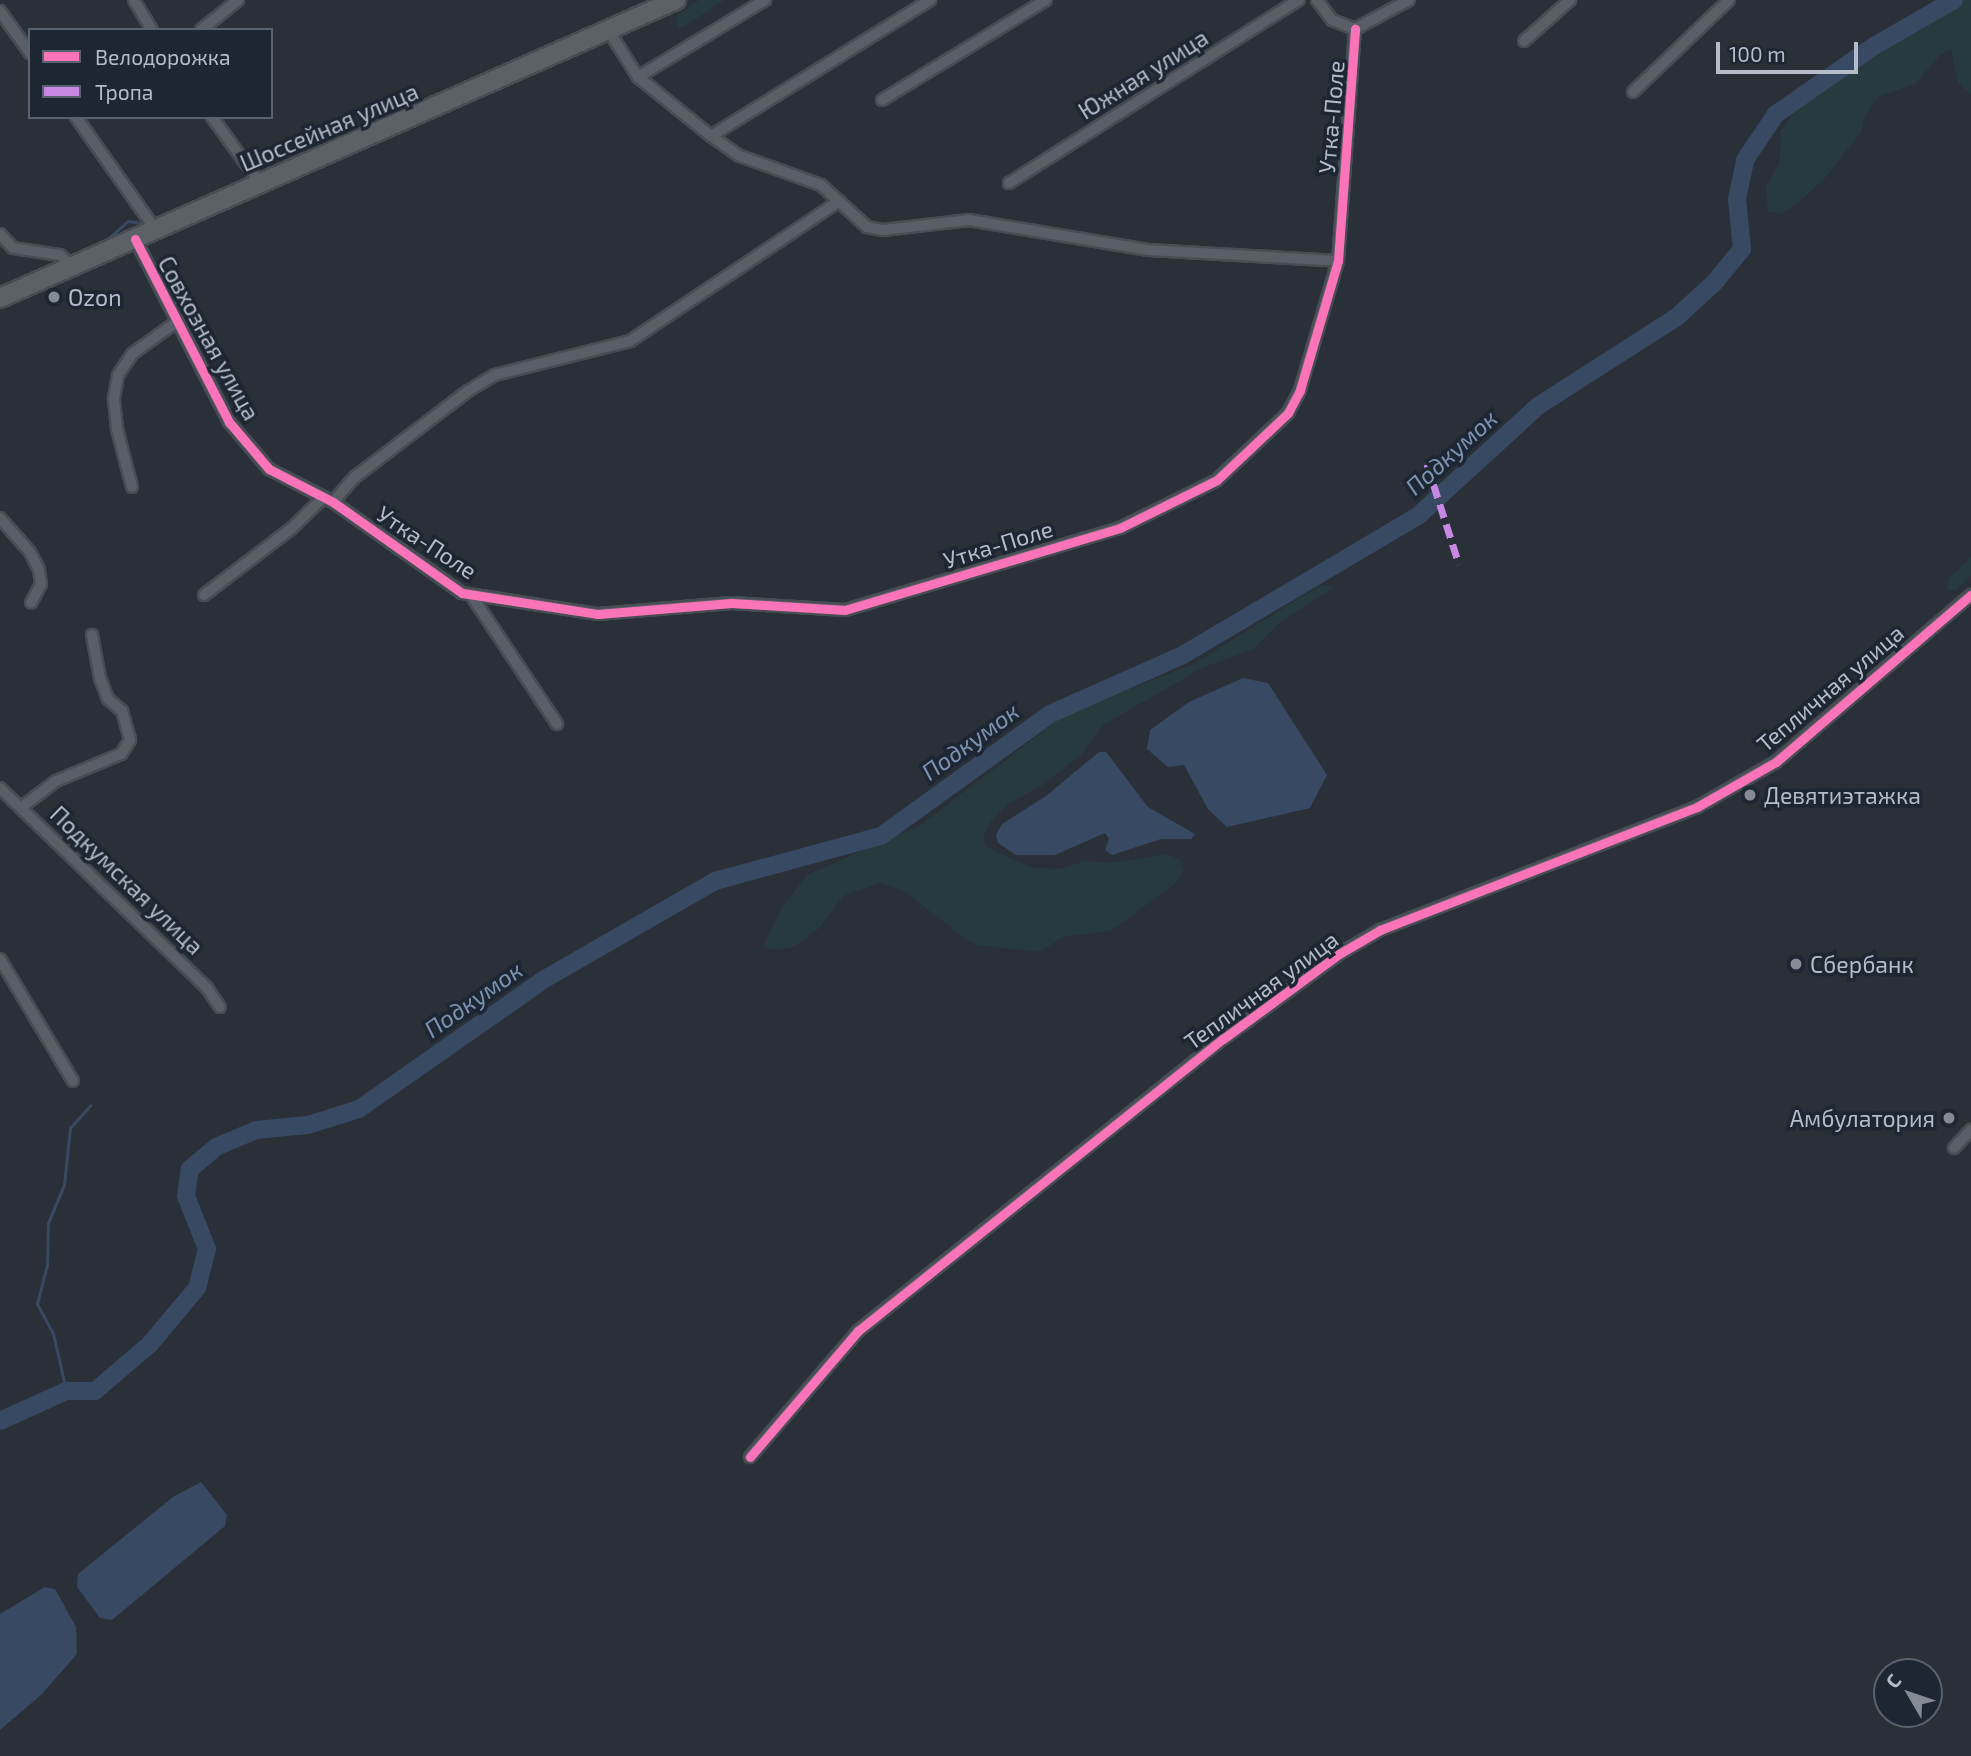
<!DOCTYPE html>
<meta charset="utf-8">
<style>
body{margin:0}
#map{position:relative;width:1971px;height:1756px;overflow:hidden;background:#2a3038;font-family:"Exo 2",sans-serif}
div>[style]{position:absolute}
.green>*{inset:0;background:#273a3e}
.water>*{inset:0;background:#384963}
.stream>*{height:2.5px;margin:-1.25px;padding:0 1.25px;transform-origin:1.25px;border-radius:1.25px;background:#384963}
.river>*{height:18px;margin:-9px;padding:0 9px;transform-origin:9px;border-radius:9px;background:#384963}
.roads{filter:drop-shadow(2px 0 #484c53) drop-shadow(-2px 0 #484c53) drop-shadow(0 2px #484c53) drop-shadow(0 -2px #484c53)}
.street>*{height:10px;margin:-5px;padding:0 5px;transform-origin:5px;border-radius:5px;background:#5a5e66}
.primary>*{height:18px;margin:-9px;padding:0 9px;transform-origin:9px;border-radius:9px;background:#5c6168}
.quiet>*{height:7px;margin-top:-3.5px;transform-origin:0;background:repeating-linear-gradient(90deg,#c787e3 0 14px,transparent 0 21px)}
.cycleway>*{height:9px;margin:-4.5px;padding:0 4.5px;transform-origin:4.5px;border-radius:4.5px;background:#fb73b8}
.dots>*{width:19px;height:19px;translate:-50% -50%;box-sizing:border-box;border:4px solid #1d2633;border-radius:50%}
span{translate:-50% -50%;white-space:nowrap;text-align:center;line-height:1.15;-webkit-text-stroke:7px #1d2633;paint-order:stroke}
.street-label{font-size:23px;color:#b4bcc9}
.poi-label{font-size:23px;color:#b4bcc9}
.left{translate:0 -50%;text-align:left}
.right{translate:-100% -50%;text-align:right}
.water-label{font-size:24px;color:#7c92b1;font-style:italic}
.legend{position:absolute;left:28px;top:28px;width:245px;height:91px;box-sizing:border-box;background:#1d2633;border:2px solid #59626f;margin:0;padding:9px 12px;list-style:none;font-size:21px;color:#b4bcc9}
.legend li{display:flex;align-items:center;gap:14px;height:35px}
.legend b{width:35px;border:2px solid #59626f}
.north{position:absolute;left:1873px;top:1658px;width:70px;height:70px;box-sizing:border-box;background:#1d2633;border:2px solid #59626f;border-radius:50%;rotate:309deg;font-size:19px;font-weight:700;line-height:28px;text-align:center;color:#b4bcc9}
.north::after{content:'';display:block;margin:auto;width:24px;height:32px;background:#848b96;clip-path:polygon(50% 0,100% 100%,50% 72%,0 100%)}
.scale{position:absolute;left:1716px;top:42px;width:142px;height:32px;box-sizing:border-box;border:4px solid #b4bcc9;border-top:0;padding-left:9px;font-size:21px;line-height:24px;white-space:nowrap;color:#b4bcc9;-webkit-text-stroke:5px #1d2633;paint-order:stroke}
</style>
<div id="map">
<div class="green">
<i style="clip-path:polygon(699px 0,724px 0,682px 28px,678px 26px,676px 16px)"></i>
<i style="clip-path:polygon(1963px 0,1971px 0,1971px 94px,1958px 83px,1951px 49px,1940px 55px,1915px 84px,1879px 96px,1864px 117px,1862px 131px,1824px 179px,1798px 203px,1780px 214px,1768px 212px,1766px 187px,1780px 161px,1781px 130px,1805px 97px)"></i>
<i style="clip-path:polygon(1971px 557px,1971px 576px,1955px 591px,1947px 590px,1949px 578px)"></i>
<i style="clip-path:polygon(1320px 585px,1335px 587px,1280px 622px,1252px 650px,1204px 667px,1103px 725px,1081px 755px,1041px 786px,1008px 804px,990px 823px,984px 834px,985px 846px,1032px 868px,1059px 869px,1085px 861px,1112px 863px,1167px 854px,1179px 859px,1183px 871px,1177px 882px,1111px 931px,1062px 937px,1040px 952px,979px 945px,967px 940px,904px 891px,880px 883px,843px 896px,818px 929px,795px 946px,777px 950px,763px 947px,781px 909px,807px 875px,921px 825px,1067px 713px,1194px 664px)"></i>
</div>
<div class="water">
<i style="clip-path:polygon(1243px 678px,1268px 683px,1327px 775px,1310px 808px,1227px 827px,1208px 809px,1184px 765px,1168px 767px,1147px 749px,1150px 730px,1189px 702px)"></i>
<i style="clip-path:polygon(1099px 752px,1106px 752px,1148px 807px,1195px 834px,1191px 839px,1161px 839px,1112px 855px,1105px 850px,1109px 839px,1105px 833px,1055px 855px,1016px 855px,998px 843px,996px 835px,1002px 824px,1046px 796px)"></i>
<i style="clip-path:polygon(201px 1482px,227px 1515px,225px 1526px,112px 1620px,100px 1618px,77px 1587px,78px 1574px,173px 1497px)"></i>
<i style="clip-path:polygon(45px 1587px,55px 1589px,76px 1627px,77px 1654px,41px 1695px,0 1730px,0 1614px)"></i>
</div>
<div class="stream">
<i style="left:155px;top:218px;width:99px;rotate:-23.2deg"></i>
<i style="left:76px;top:254px;width:37px;rotate:-26deg"></i>
<i style="left:109px;top:238px;width:25px;rotate:-42deg"></i>
<i style="left:128px;top:221px;width:15px;rotate:8deg"></i>
<i style="left:0;top:286px;width:66px;rotate:-22.3deg"></i>
<i style="left:66px;top:1391px;width:58px;rotate:-102.8deg"></i>
<i style="left:53px;top:1334px;width:34px;rotate:-118deg"></i>
<i style="left:37px;top:1304px;width:40px;rotate:-75.6deg"></i>
<i style="left:47px;top:1265px;width:42px;rotate:-88.6deg"></i>
<i style="left:48px;top:1223px;width:41px;rotate:-67.2deg"></i>
<i style="left:64px;top:1185px;width:57px;rotate:-84deg"></i>
<i style="left:70px;top:1128px;width:30px;rotate:-48deg"></i>
</div>
<div class="river">
<i style="left:0;top:1421px;width:72px;rotate:-24.4deg"></i>
<i style="left:66px;top:1391px;width:29px"></i>
<i style="left:95px;top:1391px;width:72px;rotate:-40.5deg"></i>
<i style="left:150px;top:1344px;width:73px;rotate:-50deg"></i>
<i style="left:197px;top:1288px;width:40px;rotate:-75.6deg"></i>
<i style="left:207px;top:1249px;width:57px;rotate:-111.6deg"></i>
<i style="left:186px;top:1196px;width:27px;rotate:-82deg"></i>
<i style="left:190px;top:1169px;width:34px;rotate:-40deg"></i>
<i style="left:216px;top:1147px;width:43px;rotate:-23deg"></i>
<i style="left:256px;top:1130px;width:52px;rotate:-5.5deg"></i>
<i style="left:308px;top:1125px;width:53px;rotate:-17.4deg"></i>
<i style="left:359px;top:1109px;width:225px;rotate:-35deg"></i>
<i style="left:543px;top:980px;width:198px;rotate:-29.9deg"></i>
<i style="left:715px;top:881px;width:172px;rotate:-15.2deg"></i>
<i style="left:881px;top:836px;width:208px;rotate:-35.8deg"></i>
<i style="left:1050px;top:714px;width:143px;rotate:-23.9deg"></i>
<i style="left:1181px;top:656px;width:277px;rotate:-30.6deg"></i>
<i style="left:1419px;top:515px;width:161px;rotate:-42.5deg"></i>
<i style="left:1538px;top:406px;width:166px;rotate:-32.7deg"></i>
<i style="left:1678px;top:316px;width:49px;rotate:-42.5deg"></i>
<i style="left:1714px;top:283px;width:44px;rotate:-50.5deg"></i>
<i style="left:1742px;top:249px;width:50px;rotate:-95.7deg"></i>
<i style="left:1737px;top:199px;width:40px;rotate:-78deg"></i>
<i style="left:1745px;top:160px;width:55px;rotate:-56deg"></i>
<i style="left:1776px;top:114px;width:119px;rotate:-34.8deg"></i>
<i style="left:1874px;top:46px;width:92px;rotate:-29.9deg"></i>
</div>
<div class="roads">
<div class="street">
<i style="left:134px;top:0;width:35px;rotate:59deg"></i>
<i style="left:1317px;top:0;width:25px;rotate:53deg"></i>
<i style="left:1332px;top:20px;width:25px;rotate:21deg"></i>
<i style="left:1355px;top:29px;width:61px;rotate:-28.2deg"></i>
<i style="left:0;top:11px;width:52px;rotate:54.5deg"></i>
<i style="left:201px;top:30px;width:48px;rotate:-39deg"></i>
<i style="left:610px;top:33px;width:52px;rotate:57.5deg"></i>
<i style="left:638px;top:77px;width:94px;rotate:38.9deg"></i>
<i style="left:711px;top:136px;width:35px;rotate:35deg"></i>
<i style="left:740px;top:156px;width:86px;rotate:19.7deg"></i>
<i style="left:821px;top:185px;width:62px;rotate:42.4deg"></i>
<i style="left:867px;top:227px;width:16px;rotate:11deg"></i>
<i style="left:883px;top:230px;width:87px;rotate:-6.6deg"></i>
<i style="left:969px;top:220px;width:182px;rotate:9.5deg"></i>
<i style="left:1149px;top:250px;width:189px;rotate:3.3deg"></i>
<i style="left:1524px;top:41px;width:62px;rotate:-41.7deg"></i>
<i style="left:638px;top:77px;width:149px;rotate:-31.2deg"></i>
<i style="left:1633px;top:92px;width:133px;rotate:-43.8deg"></i>
<i style="left:882px;top:100px;width:192px;rotate:-31.4deg"></i>
<i style="left:76px;top:117px;width:137px;rotate:54.8deg"></i>
<i style="left:212px;top:117px;width:82px;rotate:54deg"></i>
<i style="left:711px;top:136px;width:258px;rotate:-31.8deg"></i>
<i style="left:1009px;top:183px;width:343px;rotate:-32.3deg"></i>
<i style="left:0;top:234px;width:19px;rotate:47deg"></i>
<i style="left:13px;top:248px;width:48px;rotate:8.5deg"></i>
<i style="left:60px;top:255px;width:17px;rotate:45deg"></i>
<i style="left:135px;top:239px;width:206px;rotate:62.8deg"></i>
<i style="left:229px;top:422px;width:62px;rotate:49.6deg"></i>
<i style="left:269px;top:469px;width:72px;rotate:27.3deg"></i>
<i style="left:333px;top:502px;width:158px;rotate:35.2deg"></i>
<i style="left:462px;top:593px;width:138px;rotate:8.8deg"></i>
<i style="left:598px;top:614px;width:134px;rotate:-4.7deg"></i>
<i style="left:732px;top:603px;width:113px;rotate:3.5deg"></i>
<i style="left:845px;top:610px;width:287px;rotate:-16.6deg"></i>
<i style="left:1120px;top:528px;width:108px;rotate:-26.3deg"></i>
<i style="left:1217px;top:480px;width:98px;rotate:-43.3deg"></i>
<i style="left:1288px;top:413px;width:26px;rotate:-62deg"></i>
<i style="left:1300px;top:390px;width:134px;rotate:-73.6deg"></i>
<i style="left:1338px;top:261px;width:233px;rotate:-85.8deg"></i>
<i style="left:132px;top:487px;width:60px;rotate:-104.5deg"></i>
<i style="left:117px;top:429px;width:31px;rotate:-96deg"></i>
<i style="left:114px;top:398px;width:23px;rotate:-80deg"></i>
<i style="left:118px;top:375px;width:25px;rotate:-56deg"></i>
<i style="left:132px;top:354px;width:53px;rotate:-35.8deg"></i>
<i style="left:333px;top:502px;width:33px;rotate:-49deg"></i>
<i style="left:355px;top:477px;width:142px;rotate:-37.3deg"></i>
<i style="left:468px;top:391px;width:31px;rotate:-31deg"></i>
<i style="left:495px;top:375px;width:139px;rotate:-14.1deg"></i>
<i style="left:630px;top:341px;width:252px;rotate:-33.8deg"></i>
<i style="left:0;top:518px;width:45px;rotate:48.6deg"></i>
<i style="left:30px;top:552px;width:20px;rotate:63deg"></i>
<i style="left:39px;top:570px;width:14px;rotate:82deg"></i>
<i style="left:41px;top:584px;width:21px;rotate:118deg"></i>
<i style="left:204px;top:595px;width:109px;rotate:-37.2deg"></i>
<i style="left:291px;top:529px;width:46px;rotate:-44.1deg"></i>
<i style="left:471px;top:595px;width:155px;rotate:56.3deg"></i>
<i style="left:0;top:788px;width:288px;rotate:44deg"></i>
<i style="left:207px;top:988px;width:23px;rotate:56deg"></i>
<i style="left:22px;top:807px;width:43px;rotate:-37.4deg"></i>
<i style="left:56px;top:781px;width:70px;rotate:-22.6deg"></i>
<i style="left:121px;top:754px;width:17px;rotate:-57deg"></i>
<i style="left:130px;top:740px;width:30px;rotate:-105deg"></i>
<i style="left:122px;top:711px;width:18px;rotate:-139deg"></i>
<i style="left:108px;top:699px;width:22px;rotate:-111deg"></i>
<i style="left:100px;top:678px;width:44px;rotate:-100.5deg"></i>
<i style="left:0;top:959px;width:142px;rotate:59.1deg"></i>
<i style="left:1954px;top:1148px;width:25px;rotate:-47deg"></i>
<i style="left:750px;top:1457px;width:166px;rotate:-49.4deg"></i>
<i style="left:858px;top:1331px;width:467px;rotate:-38.7deg"></i>
<i style="left:1223px;top:1039px;width:144px;rotate:-36.2deg"></i>
<i style="left:1339px;top:954px;width:48px;rotate:-30.3deg"></i>
<i style="left:1380px;top:930px;width:340px;rotate:-21.2deg"></i>
<i style="left:1697px;top:807px;width:91px;rotate:-29.7deg"></i>
<i style="left:1776px;top:762px;width:257px;rotate:-40.6deg"></i>
</div>
<div class="primary">
<i style="left:0;top:298px;width:739px;rotate:-23.79deg"></i>
</div>
</div>
<div class="quiet">
<i style="left:1427px;top:464px;width:105px;rotate:72.3deg"></i>
</div>
<div class="cycleway">
<i style="left:135px;top:239px;width:206px;rotate:62.8deg"></i>
<i style="left:229px;top:422px;width:62px;rotate:49.6deg"></i>
<i style="left:269px;top:469px;width:72px;rotate:27.3deg"></i>
<i style="left:333px;top:502px;width:158px;rotate:35.2deg"></i>
<i style="left:462px;top:593px;width:138px;rotate:8.8deg"></i>
<i style="left:598px;top:614px;width:134px;rotate:-4.7deg"></i>
<i style="left:732px;top:603px;width:113px;rotate:3.5deg"></i>
<i style="left:845px;top:610px;width:287px;rotate:-16.6deg"></i>
<i style="left:1120px;top:528px;width:108px;rotate:-26.3deg"></i>
<i style="left:1217px;top:480px;width:98px;rotate:-43.3deg"></i>
<i style="left:1288px;top:413px;width:26px;rotate:-62deg"></i>
<i style="left:1300px;top:390px;width:134px;rotate:-73.6deg"></i>
<i style="left:1338px;top:261px;width:233px;rotate:-85.8deg"></i>
<i style="left:750px;top:1457px;width:166px;rotate:-49.4deg"></i>
<i style="left:858px;top:1331px;width:467px;rotate:-38.7deg"></i>
<i style="left:1223px;top:1039px;width:144px;rotate:-36.2deg"></i>
<i style="left:1339px;top:954px;width:48px;rotate:-30.3deg"></i>
<i style="left:1380px;top:930px;width:340px;rotate:-21.2deg"></i>
<i style="left:1697px;top:807px;width:91px;rotate:-29.7deg"></i>
<i style="left:1776px;top:762px;width:257px;rotate:-40.6deg"></i>
</div>
<div class="dots">
<i style="left:54px;top:297px;background:#848b96"></i>
<i style="left:1750px;top:795px;background:#848b96"></i>
<i style="left:1796px;top:964px;background:#848b96"></i>
<i style="left:1949px;top:1118px;background:#848b96"></i>
</div>
<div class="street-label">
<span style="left:1143px;top:74px;rotate:-32deg">Южная улица</span>
<span style="left:1331px;top:117px;rotate:-85deg">Утка-Поле</span>
<span style="left:329px;top:127px;rotate:-23deg">Шоссейная улица</span>
<span style="left:209px;top:338px;rotate:61deg">Совхозная улица</span>
<span style="left:427px;top:542px;rotate:33deg">Утка-Поле</span>
<span style="left:998px;top:544px;rotate:-17deg">Утка-Поле</span>
<span style="left:1830px;top:688px;rotate:-40deg">Тепличная улица</span>
<span style="left:127px;top:880px;rotate:44deg">Подкумская улица</span>
<span style="left:1261px;top:990px;rotate:-36deg">Тепличная улица</span>
</div>
<div class="poi-label">
<span class="left" style="left:68px;top:297px">Ozon</span>
<span class="left" style="left:1764px;top:795px">Девятиэтажка</span>
<span class="left" style="left:1810px;top:964px">Сбербанк</span>
<span class="right" style="left:1935px;top:1118px">Амбулатория</span>
</div>
<div class="water-label">
<span style="left:1451px;top:452px;rotate:-42deg">Подкумок</span>
<span style="left:970px;top:741px;rotate:-36deg">Подкумок</span>
<span style="left:473px;top:999px;rotate:-35deg">Подкумок</span>
</div>
<ul class="legend">
<li><b style="height:9px;background:#fb73b8"></b>Велодорожка</li>
<li><b style="height:9px;background:#c787e3"></b>Тропа</li>
</ul>
<div class="north">С</div>
<div class="scale">100 m</div>
</div>
